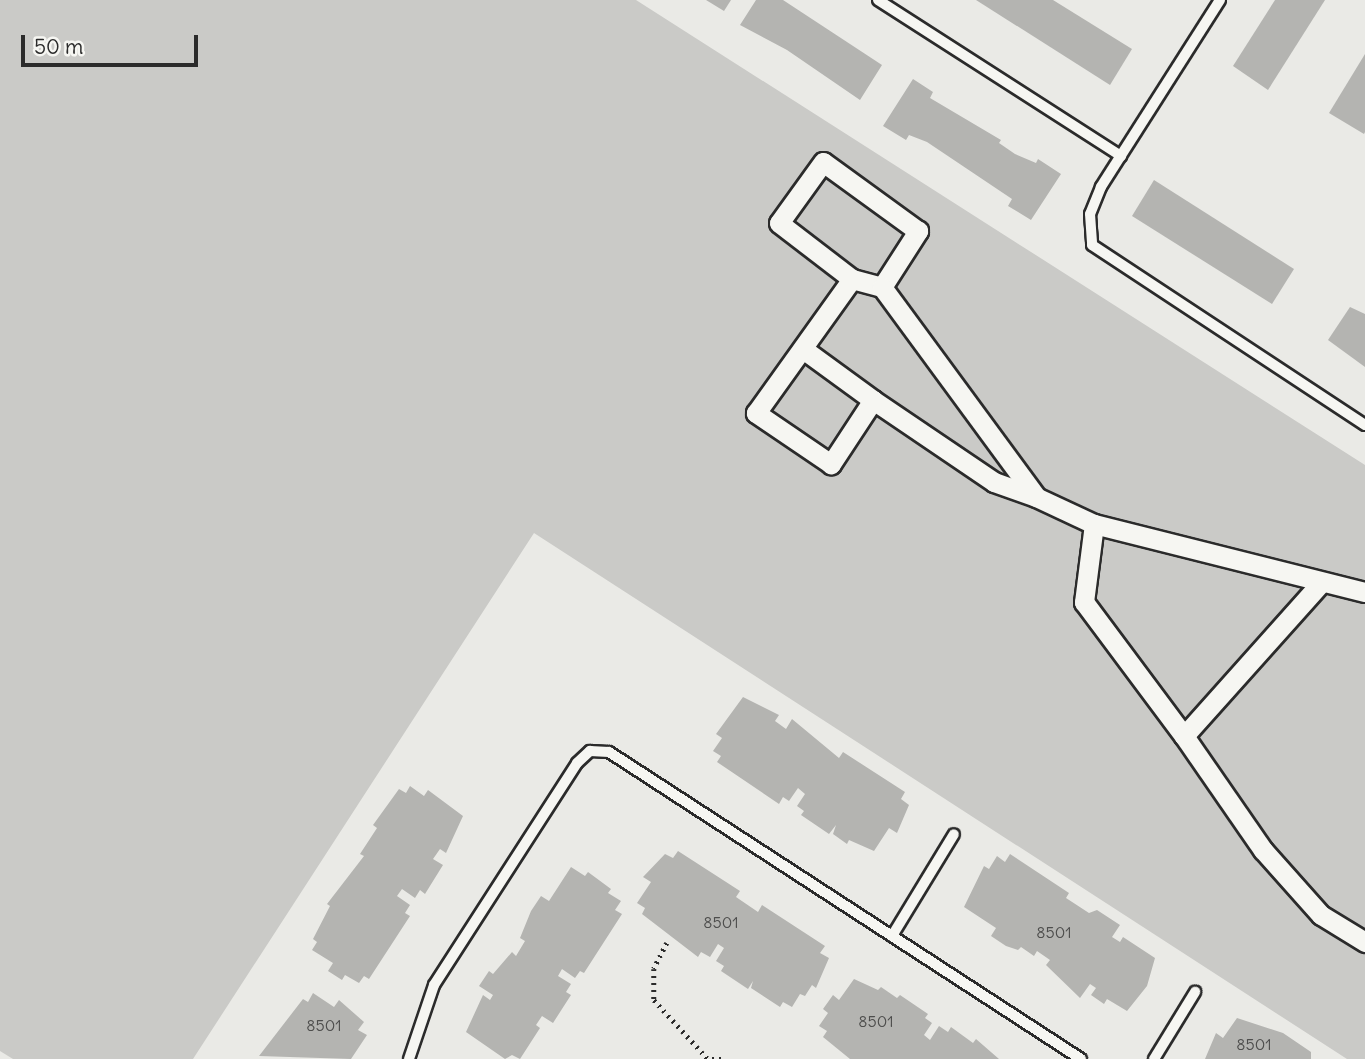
<!DOCTYPE html>
<style>
body{margin:0}
#map{position:relative;width:1365px;height:1059px;overflow:hidden;background:#eaeae6;font-family:Delius,sans-serif}
div>[style]{position:absolute}
.green>*{inset:0;background:#cacac7}
.building>*{inset:0;background:#b4b4b1}
.path>*{height:4.5px;margin-top:-2.25px;transform-origin:0;background:repeating-linear-gradient(90deg,#2b2b2b 0 2px,transparent 0 7px)}
.roads{filter:drop-shadow(2px 0 #2b2b2b) drop-shadow(-2px 0 #2b2b2b) drop-shadow(0 2px #2b2b2b) drop-shadow(0 -2px #2b2b2b)}
.service>*{height:10px;margin:-5px;padding:0 5px;transform-origin:5px;border-radius:5px;background:#f6f6f2}
.minor>*{height:19px;margin:-9.5px;padding:0 9.5px;transform-origin:9.5px;border-radius:9.5px;background:#f6f6f2}
span{translate:-50% -50%;white-space:nowrap;text-align:center;line-height:1.15;-webkit-text-stroke:6px #f6f6f2;paint-order:stroke}
.number-label{font-size:16px;color:#4d4d4c}
.number-label span{-webkit-text-stroke-width:0}
.scale{position:absolute;left:21px;top:35px;width:177px;height:32px;box-sizing:border-box;border:4px solid #2b2b2b;border-top:0;padding-left:9px;font-size:21px;line-height:24px;white-space:nowrap;color:#2b2b2b;-webkit-text-stroke:5px #f6f6f2;paint-order:stroke}
</style>
<div id="map">
<div class="green">
<i style="clip-path:polygon(0 0,636px 0,1365px 465px,1365px 1059px,1347px 1059px,534px 533px,193px 1059px,13px 1059px,0 1051px)"></i>
</div>
<div class="building">
<i style="clip-path:polygon(706px 0,731px 0,724px 11px)"></i>
<i style="clip-path:polygon(756px 0,783px 0,882px 65px,860px 100px,787px 50px,740px 25px)"></i>
<i style="clip-path:polygon(976px 0,1053px 0,1132px 49px,1110px 85px)"></i>
<i style="clip-path:polygon(1275px 0,1325px 0,1268px 90px,1233px 66px)"></i>
<i style="clip-path:polygon(1365px 54px,1365px 132px,1364px 134px,1329px 113px)"></i>
<i style="clip-path:polygon(913px 79px,933px 92px,930px 98px,1001px 140px,999px 143px,1015px 154px,1036px 163px,1038px 159px,1061px 174px,1031px 220px,1008px 206px,1012px 199px,927px 142px,909px 135px,906px 140px,883px 126px)"></i>
<i style="clip-path:polygon(1154px 180px,1294px 269px,1272px 304px,1132px 216px)"></i>
<i style="clip-path:polygon(1350px 307px,1365px 314px,1365px 367px,1328px 340px)"></i>
<i style="clip-path:polygon(743px 697px,779px 715px,775px 721px,786px 729px,792px 719px,839px 758px,843px 752px,905px 792px,901px 799px,909px 805px,897px 833px,889px 828px,874px 851px,849px 840px,847px 844px,833px 834px,836px 825px,829px 834px,801px 815px,804px 811px,797px 806px,805px 794px,798px 788px,789px 801px,783px 797px,779px 804px,717px 762px,721px 756px,713px 751px,722px 738px,716px 734px)"></i>
<i style="clip-path:polygon(410px 786px,424px 796px,428px 790px,463px 816px,446px 853px,440px 849px,433px 859px,443px 865px,425px 894px,420px 890px,415px 898px,402px 889px,397px 896px,410px 905px,405px 913px,410px 916px,369px 979px,364px 976px,359px 983px,345px 975px,342px 980px,328px 971px,333px 963px,312px 950px,317px 942px,313px 939px,330px 906px,327px 904px,364px 856px,360px 854px,377px 828px,373px 825px,399px 789px,406px 793px)"></i>
<i style="clip-path:polygon(678px 851px,740px 891px,736px 897px,758px 912px,762px 905px,825px 946px,820px 953px,829px 958px,816px 988px,812px 985px,805px 996px,800px 994px,792px 1007px,783px 1002px,780px 1007px,751px 988px,753px 981px,748px 989px,721px 971px,724px 966px,716px 961px,724px 948px,718px 944px,710px 957px,701px 952px,698px 957px,642px 914px,645px 908px,637px 903px,651px 882px,643px 877px,665px 854px,673px 858px)"></i>
<i style="clip-path:polygon(1010px 854px,1069px 893px,1066px 898px,1089px 913px,1097px 910px,1120px 925px,1112px 937px,1120px 942px,1123px 937px,1155px 958px,1147px 986px,1127px 1011px,1107px 999px,1104px 1004px,1091px 995px,1096px 988px,1090px 984px,1080px 998px,1046px 965px,1050px 960px,1037px 951px,1034px 956px,1021px 947px,1018px 950px,1006px 946px,991px 936px,996px 928px,964px 907px,984px 866px,989px 869px,997px 856px,1005px 862px)"></i>
<i style="clip-path:polygon(571px 867px,585px 876px,588px 872px,611px 889px,608px 893px,621px 901px,615px 910px,622px 914px,584px 973px,580px 971px,575px 978px,562px 969px,558px 976px,571px 984px,566px 992px,571px 995px,553px 1023px,542px 1016px,536px 1025px,540px 1028px,520px 1059px,512px 1055px,505px 1059px,466px 1032px,483px 995px,490px 1000px,493px 995px,479px 986px,489px 971px,493px 974px,512px 952px,516px 956px,525px 941px,520px 938px,531px 911px,541px 896px,549px 901px)"></i>
<i style="clip-path:polygon(854px 979px,878px 990px,881px 987px,897px 998px,900px 995px,928px 1014px,925px 1018px,932px 1023px,924px 1035px,930px 1040px,939px 1026px,948px 1032px,951px 1027px,973px 1043px,976px 1039px,999px 1059px,850px 1059px,823px 1037px,827px 1031px,819px 1026px,828px 1013px,823px 1009px,833px 995px,839px 1000px)"></i>
<i style="clip-path:polygon(313px 993px,334px 1007px,339px 1000px,364px 1022px,358px 1030px,367px 1035px,351px 1059px,259px 1056px,303px 999px,308px 1002px)"></i>
<i style="clip-path:polygon(1237px 1018px,1283px 1033px,1311px 1052px,1311px 1059px,1205px 1059px,1216px 1033px,1223px 1038px)"></i>
</div>
<div class="path">
<i style="left:667px;top:943px;width:29px;rotate:117deg"></i>
<i style="left:654px;top:969px;width:31px;rotate:90deg"></i>
<i style="left:654px;top:1000px;width:80px;rotate:47.5deg"></i>
<i style="left:712px;top:1059px;width:10px"></i>
</div>
<div class="roads">
<div class="service">
<i style="left:878px;top:0;width:289px;rotate:32.7deg"></i>
<i style="left:1220px;top:0;width:222px;rotate:122.5deg"></i>
<i style="left:1101px;top:187px;width:29px;rotate:112deg"></i>
<i style="left:1090px;top:214px;width:31px;rotate:86deg"></i>
<i style="left:1092px;top:245px;width:327px;rotate:33.4deg"></i>
<i style="left:892px;top:936px;width:119px;rotate:-58.7deg"></i>
<i style="left:409px;top:1059px;width:78px;rotate:-71.3deg"></i>
<i style="left:434px;top:985px;width:264px;rotate:-57.2deg"></i>
<i style="left:577px;top:763px;width:18px;rotate:-43deg"></i>
<i style="left:590px;top:751px;width:19px;rotate:3deg"></i>
<i style="left:609px;top:752px;width:563px;rotate:33.04deg"></i>
<i style="left:1154px;top:1059px;width:79px;rotate:-58.5deg"></i>
</div>
<div class="minor">
<i style="left:882px;top:287px;width:67px;rotate:-57.3deg"></i>
<i style="left:918px;top:231px;width:117px;rotate:-144deg"></i>
<i style="left:823px;top:162px;width:75px;rotate:125.8deg"></i>
<i style="left:779px;top:223px;width:92px;rotate:37.5deg"></i>
<i style="left:852px;top:279px;width:31px;rotate:15deg"></i>
<i style="left:882px;top:287px;width:260px;rotate:53.7deg"></i>
<i style="left:1036px;top:497px;width:64px;rotate:25deg"></i>
<i style="left:1094px;top:524px;width:279px;rotate:14.1deg"></i>
<i style="left:803px;top:349px;width:87px;rotate:36.1deg"></i>
<i style="left:873px;top:400px;width:77px;rotate:123.3deg"></i>
<i style="left:831px;top:464px;width:91px;rotate:-145.8deg"></i>
<i style="left:756px;top:413px;width:165px;rotate:-54.4deg"></i>
<i style="left:873px;top:400px;width:146px;rotate:34.1deg"></i>
<i style="left:994px;top:482px;width:45px;rotate:19.7deg"></i>
<i style="left:1094px;top:524px;width:79px;rotate:97.3deg"></i>
<i style="left:1084px;top:602px;width:167px;rotate:53.3deg"></i>
<i style="left:1184px;top:736px;width:205px;rotate:-48.2deg"></i>
<i style="left:1184px;top:736px;width:139px;rotate:55.3deg"></i>
<i style="left:1263px;top:850px;width:87px;rotate:48.3deg"></i>
<i style="left:1321px;top:915px;width:52px;rotate:31.5deg"></i>
</div>
</div>
<div class="number-label">
<span style="left:721px;top:922px">8501</span>
<span style="left:1054px;top:932px">8501</span>
<span style="left:876px;top:1021px">8501</span>
<span style="left:324px;top:1025px">8501</span>
<span style="left:1254px;top:1044px">8501</span>
</div>
<div class="scale">50 m</div>
</div>
